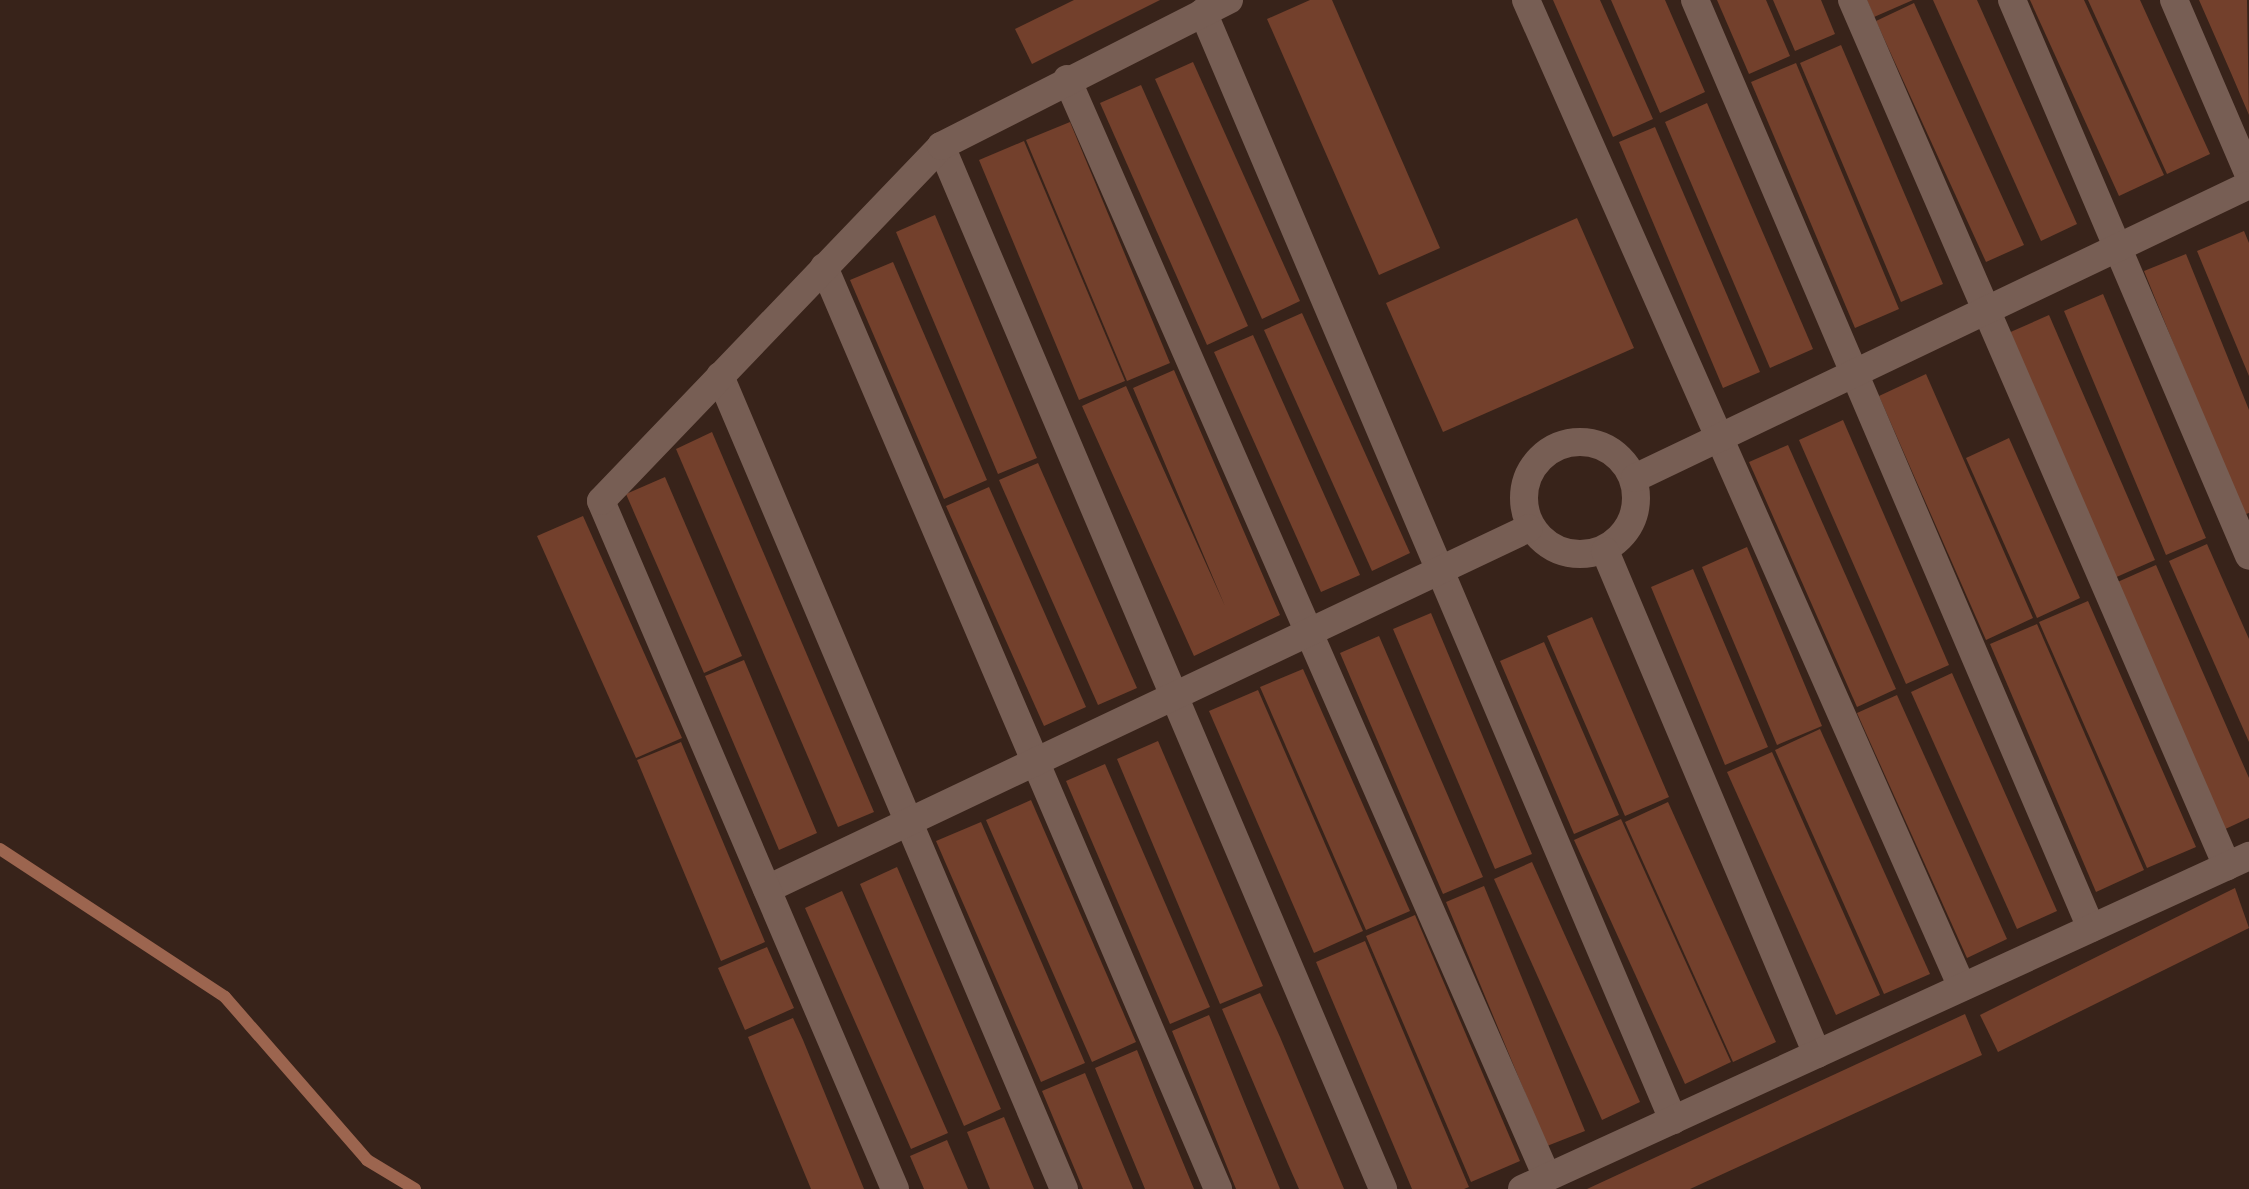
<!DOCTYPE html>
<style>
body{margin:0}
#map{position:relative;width:2249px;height:1189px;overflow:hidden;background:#38231a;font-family:Cabin,sans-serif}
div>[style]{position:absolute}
.stream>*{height:12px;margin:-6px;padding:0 6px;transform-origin:6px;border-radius:6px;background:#9c654f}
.building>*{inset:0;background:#73402c}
.minor>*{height:28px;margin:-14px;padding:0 14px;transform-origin:14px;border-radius:14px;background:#775e54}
.minor>.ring{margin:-14px;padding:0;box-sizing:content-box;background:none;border:28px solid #775e54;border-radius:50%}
span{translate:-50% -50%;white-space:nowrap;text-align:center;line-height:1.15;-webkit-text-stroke:10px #38231a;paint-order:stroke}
</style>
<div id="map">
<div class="stream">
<i style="left:0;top:849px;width:269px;rotate:33.3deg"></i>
<i style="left:225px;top:997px;width:216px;rotate:48.9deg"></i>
<i style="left:367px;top:1160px;width:56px;rotate:31.1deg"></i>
</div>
<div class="building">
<i style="clip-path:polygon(1074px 0,1160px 0,1032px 64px,1015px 29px)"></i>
<i style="clip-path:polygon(1310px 0,1332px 0,1440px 248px,1379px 275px,1267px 19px)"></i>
<i style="clip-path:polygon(1553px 0,1600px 0,1653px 119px,1613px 137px)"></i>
<i style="clip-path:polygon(1611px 0,1665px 0,1705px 92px,1660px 113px)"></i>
<i style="clip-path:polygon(1717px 0,1766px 0,1790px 56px,1749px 74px)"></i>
<i style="clip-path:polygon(1773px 0,1821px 0,1835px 34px,1795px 51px)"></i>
<i style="clip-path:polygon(1867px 0,1913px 0,1874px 17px)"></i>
<i style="clip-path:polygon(1933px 0,1977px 0,2077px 224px,2041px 241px)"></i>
<i style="clip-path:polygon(2030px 0,2084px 0,2164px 175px,2119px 196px)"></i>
<i style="clip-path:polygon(2088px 0,2140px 0,2210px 154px,2167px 174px)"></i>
<i style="clip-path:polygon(2199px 0,2247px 0,2249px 115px,2231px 73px)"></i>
<i style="clip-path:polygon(1914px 3px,2024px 245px,1986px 262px,1876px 21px)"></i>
<i style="clip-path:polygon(1841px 45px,1943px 284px,1901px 302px,1800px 63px)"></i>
<i style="clip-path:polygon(1193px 62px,1300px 301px,1262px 319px,1155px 79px)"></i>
<i style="clip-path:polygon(1796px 63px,1899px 309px,1855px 328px,1751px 82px)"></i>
<i style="clip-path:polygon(1141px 85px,1248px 326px,1207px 345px,1100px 103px)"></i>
<i style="clip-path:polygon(1707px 103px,1813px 349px,1770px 368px,1665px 122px)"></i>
<i style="clip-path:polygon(1070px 122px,1170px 363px,1127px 381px,1026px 140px)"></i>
<i style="clip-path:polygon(1655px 127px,1760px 372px,1723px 388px,1619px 142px)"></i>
<i style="clip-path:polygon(1024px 141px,1125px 381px,1079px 400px,979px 160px)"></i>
<i style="clip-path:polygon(935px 215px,1037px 458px,998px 474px,896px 232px)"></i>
<i style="clip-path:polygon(1577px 218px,1634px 348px,1443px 432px,1386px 303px)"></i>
<i style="clip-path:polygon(2244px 231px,2249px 243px,2249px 376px,2197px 251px)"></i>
<i style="clip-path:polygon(2186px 254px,2249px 410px,2249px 513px,2243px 515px,2144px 271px)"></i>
<i style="clip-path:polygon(893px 262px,987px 480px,944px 499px,850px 280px)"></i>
<i style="clip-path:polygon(2103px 294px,2206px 538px,2166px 555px,2064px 311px)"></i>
<i style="clip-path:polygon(1302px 313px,1410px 553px,1372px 571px,1264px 330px)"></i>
<i style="clip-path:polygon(2049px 315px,2155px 560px,2112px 579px,2006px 334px)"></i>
<i style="clip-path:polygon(1253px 335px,1360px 575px,1321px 592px,1214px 352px)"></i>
<i style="clip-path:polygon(1174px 370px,1280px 615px,1194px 656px,1082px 406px,1126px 386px,1225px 606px,1133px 388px)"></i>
<i style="clip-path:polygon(1926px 374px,2033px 618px,1986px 640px,1879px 396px)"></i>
<i style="clip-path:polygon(1843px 420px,1949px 665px,1906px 684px,1799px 440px)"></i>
<i style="clip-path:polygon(712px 432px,874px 812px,838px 827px,676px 449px)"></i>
<i style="clip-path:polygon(2009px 438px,2080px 598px,2037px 618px,1966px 458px)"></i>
<i style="clip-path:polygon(1788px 445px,1896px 689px,1857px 707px,1749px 462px)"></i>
<i style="clip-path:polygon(1038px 463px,1137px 688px,1098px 705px,999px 480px)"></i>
<i style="clip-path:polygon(665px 477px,742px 656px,704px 673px,626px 494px)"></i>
<i style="clip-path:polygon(989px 487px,1086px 707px,1044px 726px,946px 506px)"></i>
<i style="clip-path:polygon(583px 516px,682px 738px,636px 758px,537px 536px)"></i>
<i style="clip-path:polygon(2207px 544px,2249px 639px,2249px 742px,2169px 561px)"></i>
<i style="clip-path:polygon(1747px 547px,1822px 726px,1777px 745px,1702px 567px)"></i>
<i style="clip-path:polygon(2156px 565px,2249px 778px,2249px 818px,2221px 831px,2113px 584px)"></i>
<i style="clip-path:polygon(1693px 569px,1768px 747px,1725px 765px,1651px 587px)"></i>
<i style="clip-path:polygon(2088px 601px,2196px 847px,2147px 868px,2039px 622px)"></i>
<i style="clip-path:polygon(1431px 613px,1532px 854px,1495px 869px,1393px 629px)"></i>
<i style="clip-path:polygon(1592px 617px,1669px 797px,1625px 816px,1547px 636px)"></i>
<i style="clip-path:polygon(2037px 624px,2144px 870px,2096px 892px,1990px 644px)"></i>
<i style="clip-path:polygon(1379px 636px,1483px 877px,1443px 894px,1340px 653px)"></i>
<i style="clip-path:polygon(1544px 642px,1619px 815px,1574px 834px,1500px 661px)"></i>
<i style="clip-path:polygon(744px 660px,817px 833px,779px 850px,705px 676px)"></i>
<i style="clip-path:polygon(1303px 669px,1410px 911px,1366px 930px,1260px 687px)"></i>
<i style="clip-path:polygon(1952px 673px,2057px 911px,2017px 929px,1911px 692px)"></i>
<i style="clip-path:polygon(1258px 690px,1363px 931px,1314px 953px,1209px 711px)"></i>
<i style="clip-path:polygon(1897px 695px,2007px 939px,1967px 958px,1857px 713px)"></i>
<i style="clip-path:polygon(1820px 729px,1930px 974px,1884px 994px,1775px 750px)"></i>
<i style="clip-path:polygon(1158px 741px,1263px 986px,1220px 1004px,1117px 759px)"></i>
<i style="clip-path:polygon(681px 742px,765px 942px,721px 961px,637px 760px)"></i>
<i style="clip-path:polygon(1772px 752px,1880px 995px,1836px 1015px,1727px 772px)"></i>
<i style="clip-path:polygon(1105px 764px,1210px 1007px,1170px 1024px,1066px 781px)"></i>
<i style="clip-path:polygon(1031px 800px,1136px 1042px,1092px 1062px,986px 820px)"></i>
<i style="clip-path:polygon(1668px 802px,1776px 1042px,1733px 1062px,1625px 822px)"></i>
<i style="clip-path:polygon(1621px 819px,1731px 1062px,1685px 1084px,1574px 840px)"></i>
<i style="clip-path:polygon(981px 822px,1085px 1063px,1041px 1082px,936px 841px)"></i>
<i style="clip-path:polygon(1532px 862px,1640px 1102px,1602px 1120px,1494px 879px)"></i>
<i style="clip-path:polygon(897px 867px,1001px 1109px,964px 1126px,860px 884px)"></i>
<i style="clip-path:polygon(1484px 886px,1585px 1131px,1547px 1146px,1446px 902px)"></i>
<i style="clip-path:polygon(2235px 888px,2249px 928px,1998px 1052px,1980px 1015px)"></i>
<i style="clip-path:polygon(842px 891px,948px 1133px,911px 1149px,805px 908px)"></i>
<i style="clip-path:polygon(1415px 915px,1520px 1161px,1471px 1182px,1366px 936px)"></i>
<i style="clip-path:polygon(1365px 941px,1469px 1187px,1464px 1189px,1412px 1189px,1316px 962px)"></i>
<i style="clip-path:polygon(767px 947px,794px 1008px,745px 1030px,718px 968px)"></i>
<i style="clip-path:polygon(1260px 993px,1280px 1037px,1344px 1189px,1299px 1189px,1288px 1164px,1222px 1009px)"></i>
<i style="clip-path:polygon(1965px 1014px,1982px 1055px,1690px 1189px,1587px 1189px)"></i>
<i style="clip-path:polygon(1209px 1015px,1245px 1104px,1280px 1189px,1236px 1189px,1199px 1097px,1172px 1031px)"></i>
<i style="clip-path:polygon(793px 1018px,803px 1040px,864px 1189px,811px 1189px,766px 1081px,748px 1037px)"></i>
<i style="clip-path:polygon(1137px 1050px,1155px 1095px,1194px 1189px,1145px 1189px,1104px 1090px,1095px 1068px)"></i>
<i style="clip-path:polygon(1085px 1073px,1133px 1189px,1083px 1189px,1042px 1091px)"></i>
<i style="clip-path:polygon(1004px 1117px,1034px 1189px,990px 1189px,967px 1132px)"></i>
<i style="clip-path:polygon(947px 1140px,968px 1189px,924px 1189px,910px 1156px)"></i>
</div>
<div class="minor">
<i style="left:1526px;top:0;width:1079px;rotate:66.17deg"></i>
<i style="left:1695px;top:0;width:1009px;rotate:66.89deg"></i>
<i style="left:1852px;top:0;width:944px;rotate:66.59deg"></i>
<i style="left:2012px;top:0;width:604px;rotate:66.91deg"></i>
<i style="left:2174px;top:0;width:190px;rotate:66.8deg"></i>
<i style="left:1203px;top:12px;width:1204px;rotate:67.01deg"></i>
<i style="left:1067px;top:79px;width:1198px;rotate:66.39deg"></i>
<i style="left:941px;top:146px;width:1133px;rotate:67.03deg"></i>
<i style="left:824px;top:267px;width:1003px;rotate:66.86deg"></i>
<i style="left:720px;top:376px;width:883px;rotate:67.07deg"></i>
<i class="ring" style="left:1524px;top:442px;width:84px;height:84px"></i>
<i style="left:1635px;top:478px;width:680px;rotate:-25.51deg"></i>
<i style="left:1605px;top:551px;width:546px;rotate:67.15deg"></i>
<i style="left:767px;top:889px;width:843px;rotate:-25.35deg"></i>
<i style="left:895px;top:1189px;width:748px;rotate:-113.14deg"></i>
<i style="left:601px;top:501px;width:492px;rotate:-46.2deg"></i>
<i style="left:941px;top:146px;width:323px;rotate:-26.9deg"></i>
<i style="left:1522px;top:1189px;width:800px;rotate:-24.61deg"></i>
</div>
</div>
